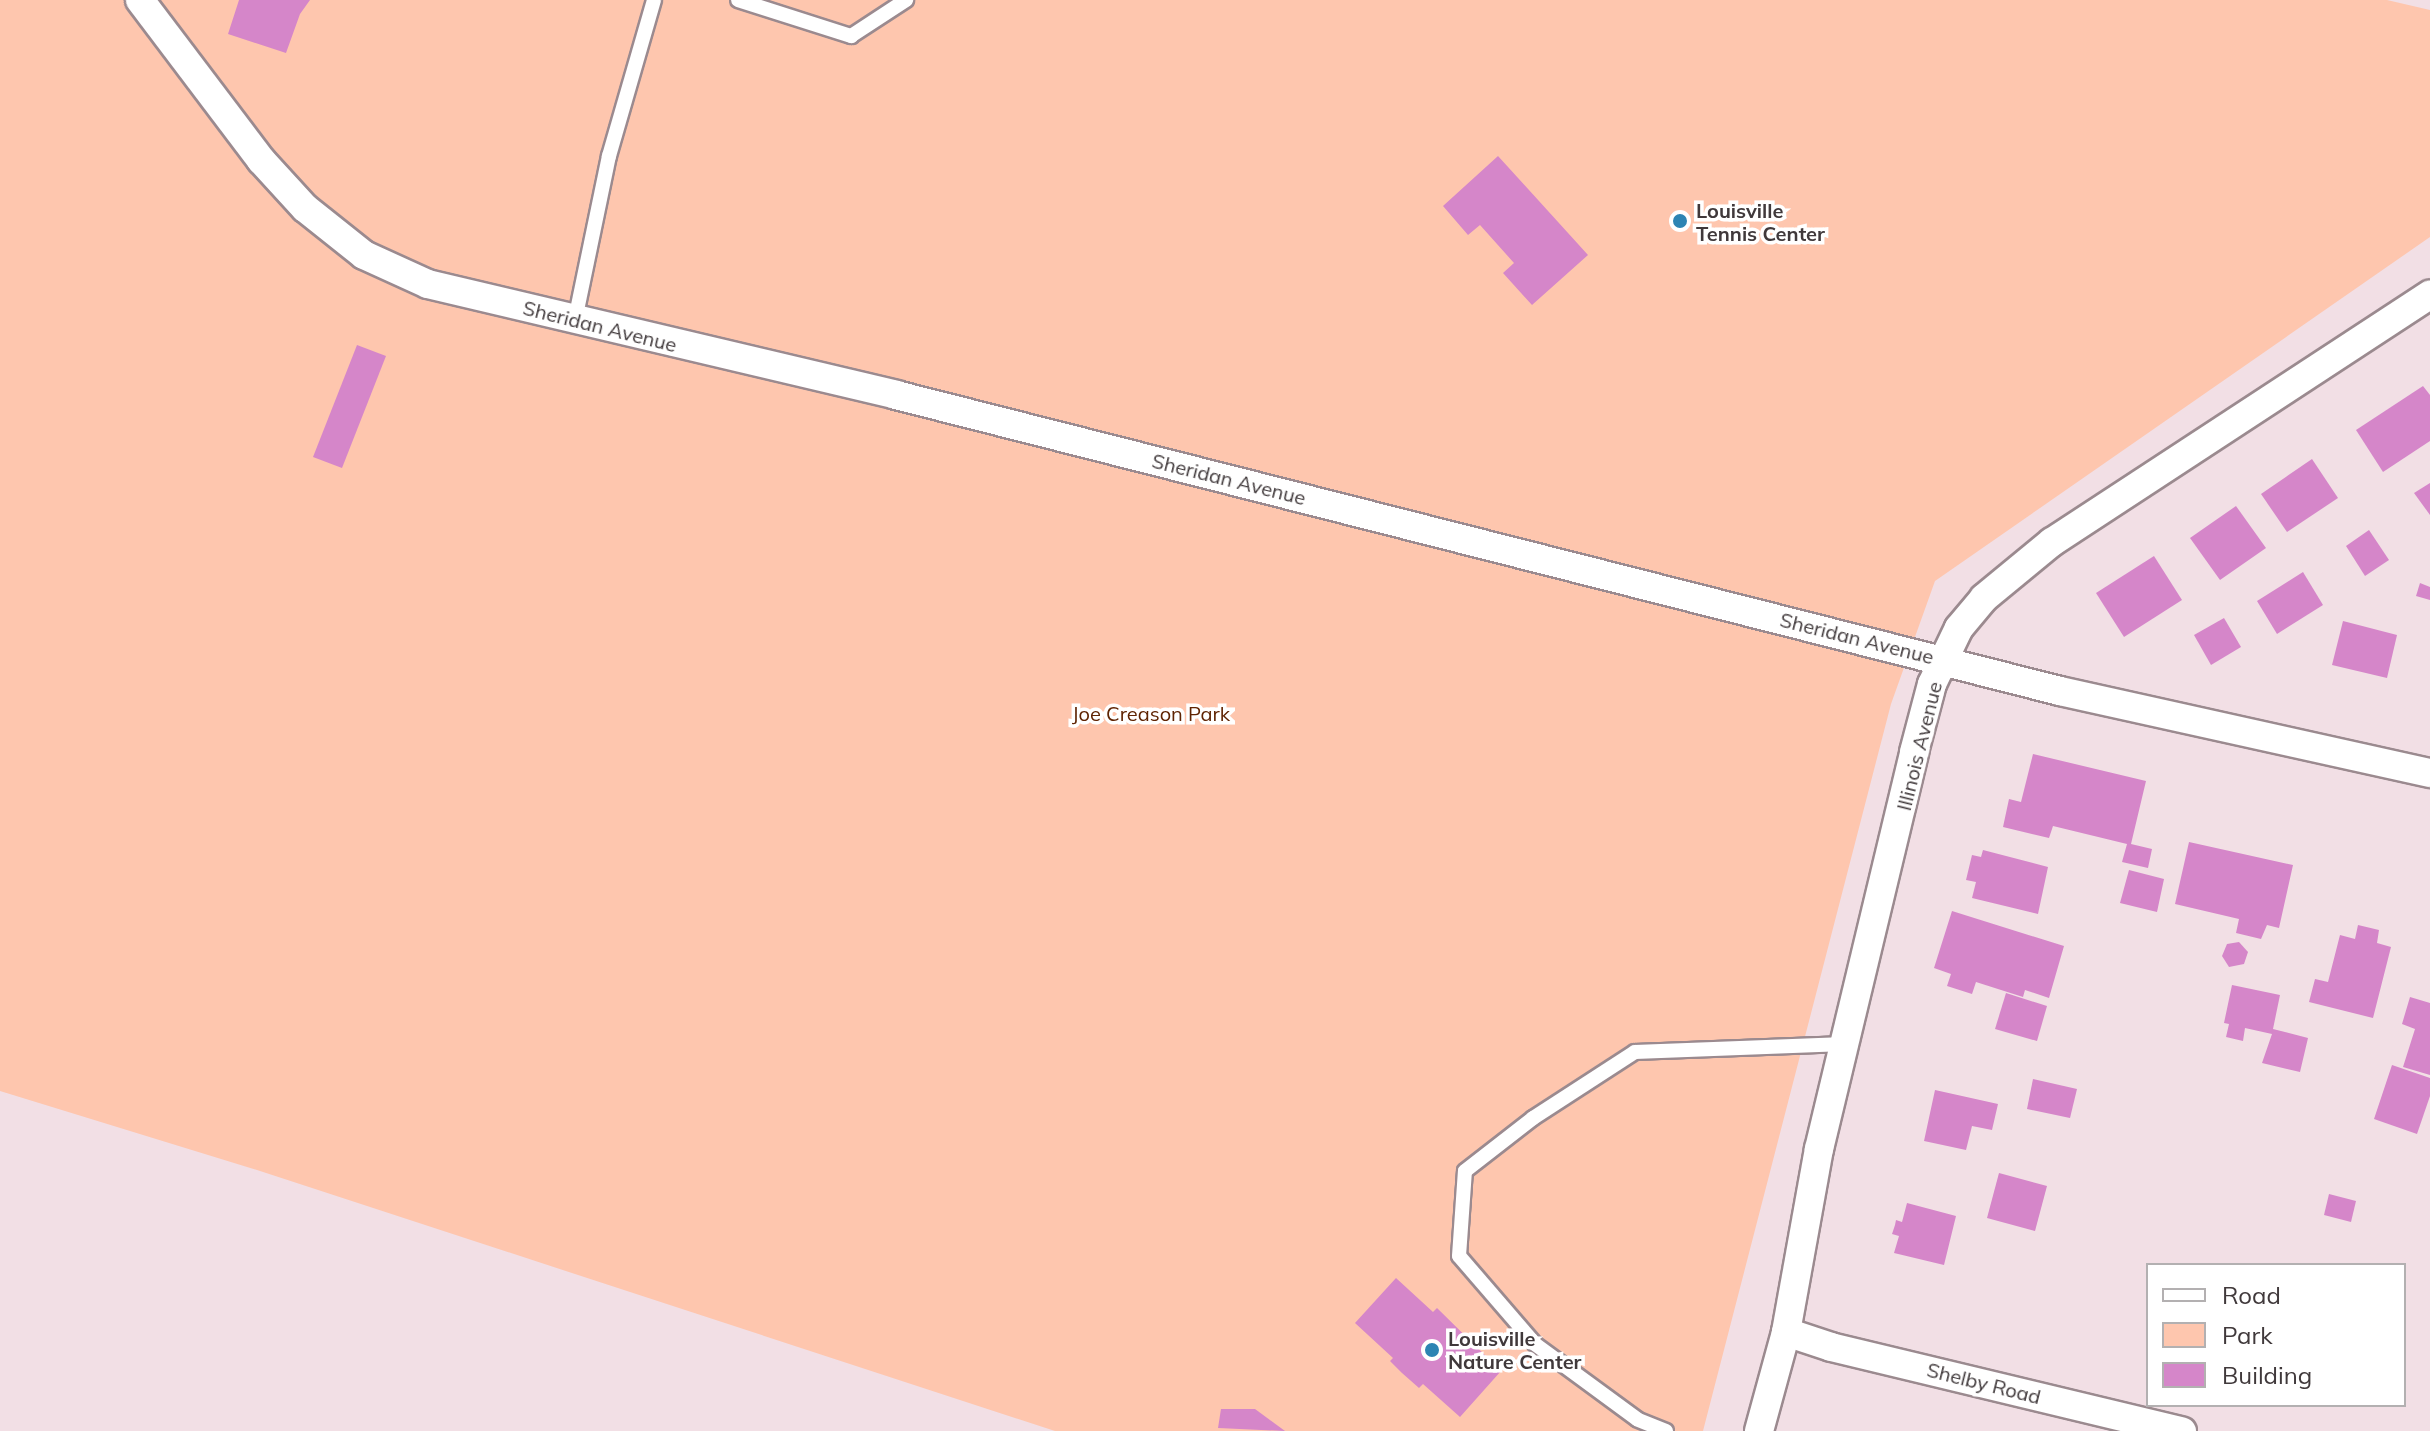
<!DOCTYPE html>
<style>
body{margin:0}
#map{position:relative;width:2430px;height:1431px;overflow:hidden;background:#f2dfe5;font-family:Mulish,sans-serif}
div>[style]{position:absolute}
.green>*{inset:0;background:#fec6ae}
.building>*{inset:0;background:#d586c9}
.roads{filter:drop-shadow(2px 0 #9b8a8f) drop-shadow(-2px 0 #9b8a8f) drop-shadow(0 2px #9b8a8f) drop-shadow(0 -2px #9b8a8f)}
.service>*{height:14px;margin:-7px;padding:0 7px;transform-origin:7px;border-radius:7px;background:#fff}
.minor>*{height:28px;margin:-14px;padding:0 14px;transform-origin:14px;border-radius:14px;background:#fff}
.dots>*{width:22px;height:22px;translate:-50% -50%;box-sizing:border-box;border:4px solid #fff;border-radius:50%}
span{translate:-50% -50%;white-space:nowrap;text-align:center;line-height:1.15;-webkit-text-stroke:7px #fff;paint-order:stroke}
.poi-label{font-size:20px;color:#40393b;font-weight:700}
.left{translate:0 -50%;text-align:left}
.street-label{font-size:20px;color:#40393b}
.park-label{font-size:20px;color:#5f2403}
.legend{position:absolute;left:2146px;top:1263px;width:260px;height:144px;box-sizing:border-box;background:#fff;border:2px solid #b3b0b1;margin:0;padding:10px 14px;list-style:none;font-size:24px;color:#40393b}
.legend li{display:flex;align-items:center;gap:16px;height:40px}
.legend b{width:40px;border:2px solid #b3b0b1}
</style>
<div id="map">
<div class="green">
<i style="clip-path:polygon(0 0,2387px 0,2430px 10px,2430px 237px,1935px 581px,1891px 704px,1703px 1431px,1055px 1431px,257px 1170px,0 1091px)"></i>
</div>
<div class="building">
<i style="clip-path:polygon(239px 0,310px 0,300px 14px,286px 53px,228px 34px)"></i>
<i style="clip-path:polygon(1498px 156px,1588px 255px,1532px 305px,1503px 273px,1514px 263px,1480px 225px,1468px 235px,1443px 206px)"></i>
<i style="clip-path:polygon(357px 345px,386px 356px,342px 468px,313px 457px)"></i>
<i style="clip-path:polygon(2423px 386px,2430px 395px,2430px 441px,2383px 472px,2356px 430px)"></i>
<i style="clip-path:polygon(2312px 459px,2338px 498px,2287px 532px,2261px 494px)"></i>
<i style="clip-path:polygon(2430px 483px,2430px 515px,2414px 493px)"></i>
<i style="clip-path:polygon(2236px 506px,2266px 548px,2220px 580px,2190px 538px)"></i>
<i style="clip-path:polygon(2369px 530px,2389px 560px,2365px 576px,2346px 546px)"></i>
<i style="clip-path:polygon(2154px 556px,2182px 600px,2124px 637px,2096px 593px)"></i>
<i style="clip-path:polygon(2303px 572px,2323px 605px,2277px 634px,2257px 601px)"></i>
<i style="clip-path:polygon(2420px 583px,2430px 587px,2430px 600px,2416px 596px)"></i>
<i style="clip-path:polygon(2224px 618px,2241px 647px,2211px 665px,2194px 635px)"></i>
<i style="clip-path:polygon(2343px 621px,2397px 635px,2387px 678px,2332px 665px)"></i>
<i style="clip-path:polygon(2033px 754px,2146px 781px,2131px 844px,2152px 849px,2148px 868px,2122px 862px,2127px 844px,2053px 826px,2049px 838px,2003px 827px,2009px 799px,2021px 802px)"></i>
<i style="clip-path:polygon(2189px 842px,2293px 865px,2279px 928px,2267px 925px,2261px 939px,2236px 933px,2239px 919px,2175px 904px)"></i>
<i style="clip-path:polygon(1983px 850px,2048px 867px,2038px 914px,1972px 898px,1976px 882px,1966px 880px,1972px 855px,1981px 857px)"></i>
<i style="clip-path:polygon(2129px 870px,2164px 879px,2157px 912px,2120px 903px)"></i>
<i style="clip-path:polygon(1952px 911px,2064px 946px,2049px 998px,2025px 990px,2023px 997px,1976px 982px,1972px 994px,1947px 986px,1951px 974px,1934px 968px)"></i>
<i style="clip-path:polygon(2358px 925px,2379px 930px,2377px 943px,2391px 947px,2373px 1018px,2309px 1002px,2315px 979px,2328px 982px,2340px 935px,2355px 939px)"></i>
<i style="clip-path:polygon(2239px 942px,2248px 952px,2244px 964px,2229px 967px,2222px 956px,2227px 944px)"></i>
<i style="clip-path:polygon(2232px 985px,2280px 995px,2273px 1029px,2308px 1038px,2300px 1072px,2262px 1063px,2272px 1034px,2245px 1028px,2243px 1041px,2226px 1037px,2229px 1024px,2224px 1023px)"></i>
<i style="clip-path:polygon(2006px 993px,2047px 1006px,2037px 1041px,1995px 1029px)"></i>
<i style="clip-path:polygon(2410px 997px,2430px 1003px,2430px 1075px,2403px 1067px,2415px 1029px,2402px 1024px)"></i>
<i style="clip-path:polygon(2392px 1065px,2430px 1078px,2430px 1096px,2417px 1134px,2374px 1119px)"></i>
<i style="clip-path:polygon(2033px 1079px,2077px 1089px,2070px 1118px,2027px 1109px)"></i>
<i style="clip-path:polygon(1935px 1090px,1998px 1104px,1992px 1130px,1972px 1126px,1966px 1150px,1924px 1141px)"></i>
<i style="clip-path:polygon(1999px 1173px,2047px 1186px,2035px 1231px,1987px 1218px)"></i>
<i style="clip-path:polygon(2329px 1194px,2356px 1201px,2351px 1222px,2324px 1215px)"></i>
<i style="clip-path:polygon(1907px 1203px,1956px 1216px,1944px 1265px,1894px 1253px,1899px 1236px,1892px 1234px,1895px 1225px,1896px 1220px,1902px 1222px)"></i>
<i style="clip-path:polygon(1396px 1278px,1433px 1312px,1437px 1308px,1501px 1371px,1460px 1417px,1423px 1384px,1419px 1388px,1402px 1373px,1390px 1361px,1393px 1358px,1355px 1323px)"></i>
<i style="clip-path:polygon(1221px 1409px,1255px 1409px,1285px 1431px,1218px 1428px)"></i>
</div>
<div class="roads">
<div class="service">
<i style="left:738px;top:0;width:119px;rotate:17.7deg"></i>
<i style="left:851px;top:36px;width:66px;rotate:-33.2deg"></i>
<i style="left:575px;top:320px;width:167px;rotate:-78.3deg"></i>
<i style="left:609px;top:156px;width:162px;rotate:-73.9deg"></i>
<i style="left:1666px;top:1431px;width:31px;rotate:-158deg"></i>
<i style="left:1637px;top:1419px;width:127px;rotate:-143.7deg"></i>
<i style="left:1535px;top:1344px;width:116px;rotate:-130.8deg"></i>
<i style="left:1459px;top:1256px;width:85px;rotate:-86deg"></i>
<i style="left:1465px;top:1171px;width:86px;rotate:-37.9deg"></i>
<i style="left:1533px;top:1118px;width:121px;rotate:-32.9deg"></i>
<i style="left:1635px;top:1052px;width:210px;rotate:-2.2deg"></i>
</div>
<div class="minor">
<i style="left:140px;top:0;width:201px;rotate:52.9deg"></i>
<i style="left:261px;top:160px;width:65px;rotate:47.5deg"></i>
<i style="left:305px;top:208px;width:75px;rotate:38.5deg"></i>
<i style="left:364px;top:255px;width:70px;rotate:24.4deg"></i>
<i style="left:428px;top:284px;width:481px;rotate:13.3deg"></i>
<i style="left:896px;top:395px;width:1201px;rotate:14.27deg"></i>
<i style="left:2060px;top:691px;width:379px;rotate:12.5deg"></i>
<i style="left:1786px;top:1332px;width:47px;rotate:18.4deg"></i>
<i style="left:1831px;top:1347px;width:361px;rotate:13.5deg"></i>
<i style="left:1759px;top:1431px;width:103px;rotate:-74.7deg"></i>
<i style="left:1786px;top:1332px;width:186px;rotate:-79.8deg"></i>
<i style="left:1819px;top:1149px;width:408px;rotate:-76.5deg"></i>
<i style="left:1914px;top:752px;width:70px;rotate:-75.2deg"></i>
<i style="left:1932px;top:684px;width:62px;rotate:-64.3deg"></i>
<i style="left:1959px;top:628px;width:39px;rotate:-50deg"></i>
<i style="left:1984px;top:598px;width:88px;rotate:-39.5deg"></i>
<i style="left:2052px;top:542px;width:452px;rotate:-33.2deg"></i>
</div>
</div>
<div class="dots">
<i style="left:1680px;top:221px;background:#2d84b3"></i>
<i style="left:1432px;top:1350px;background:#2d84b3"></i>
</div>
<div class="poi-label">
<span class="left" style="left:1696px;top:222px">Louisville<br>Tennis Center</span>
<span class="left" style="left:1448px;top:1350px">Louisville<br>Nature Center</span>
</div>
<div class="street-label">
<span style="left:600px;top:326px;rotate:14deg">Sheridan Avenue</span>
<span style="left:1229px;top:479px;rotate:14deg">Sheridan Avenue</span>
<span style="left:1857px;top:638px;rotate:14deg">Sheridan Avenue</span>
<span style="left:1919px;top:746px;rotate:-76deg">Illinois Avenue</span>
<span style="left:1984px;top:1383px;rotate:14deg">Shelby Road</span>
</div>
<div class="park-label">
<span style="left:1151px;top:713px">Joe Creason Park</span>
</div>
<ul class="legend">
<li><b style="height:10px;background:#fff"></b>Road</li>
<li><b style="height:22px;background:#fec6ae"></b>Park</li>
<li><b style="height:22px;background:#d586c9"></b>Building</li>
</ul>
</div>
